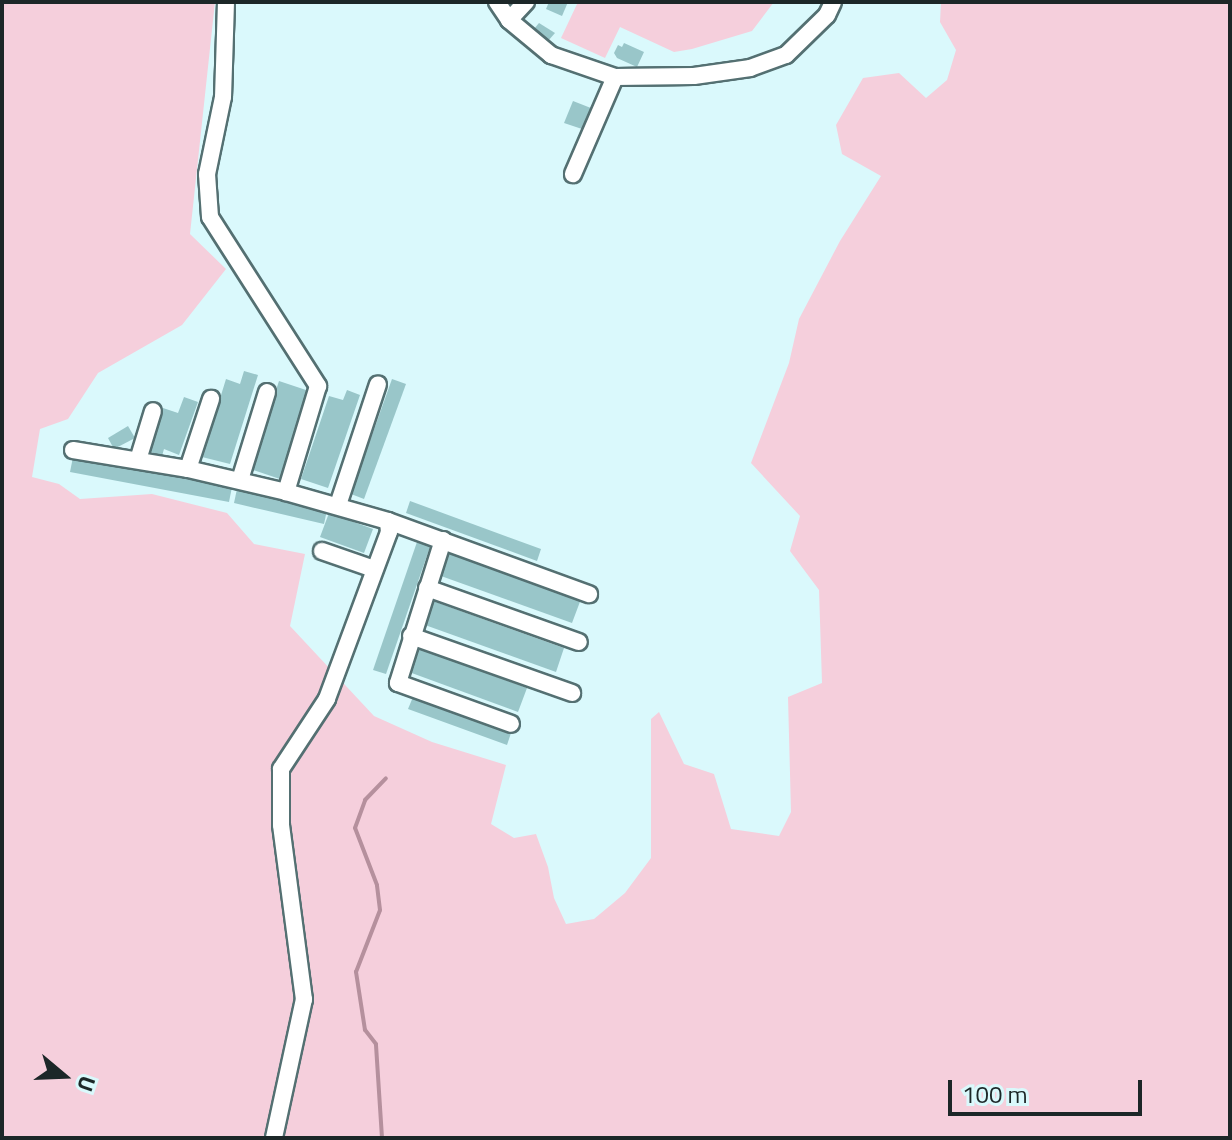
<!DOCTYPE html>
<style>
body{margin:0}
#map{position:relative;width:1232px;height:1140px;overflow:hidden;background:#daf9fc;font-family:"Titillium Web",sans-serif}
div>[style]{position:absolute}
.green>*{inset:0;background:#f5cfdc}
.stream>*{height:4px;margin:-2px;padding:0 2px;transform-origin:2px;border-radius:2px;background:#b5909d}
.building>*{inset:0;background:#99c6c9}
.roads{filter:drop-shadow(2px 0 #547072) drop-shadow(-2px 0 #547072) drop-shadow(0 2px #547072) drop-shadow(0 -2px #547072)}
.minor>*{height:16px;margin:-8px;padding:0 8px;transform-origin:8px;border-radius:8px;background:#fff}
span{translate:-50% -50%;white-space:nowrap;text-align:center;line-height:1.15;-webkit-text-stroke:6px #daf9fc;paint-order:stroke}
.frame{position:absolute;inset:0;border:4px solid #1c2728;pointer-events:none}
.north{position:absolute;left:24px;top:1036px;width:80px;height:80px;-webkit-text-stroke:6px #daf9fc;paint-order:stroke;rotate:109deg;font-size:22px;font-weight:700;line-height:32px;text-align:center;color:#1c2728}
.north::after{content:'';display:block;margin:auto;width:28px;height:36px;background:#1c2728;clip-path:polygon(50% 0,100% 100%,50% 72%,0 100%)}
.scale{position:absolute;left:948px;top:1080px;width:194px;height:36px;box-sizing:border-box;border:4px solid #1c2728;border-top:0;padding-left:10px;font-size:24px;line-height:28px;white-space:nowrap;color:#1c2728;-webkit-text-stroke:6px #daf9fc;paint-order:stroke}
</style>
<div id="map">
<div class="green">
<i style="clip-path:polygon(2px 2px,215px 2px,190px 234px,226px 269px,182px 325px,98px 373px,68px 419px,40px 429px,32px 477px,59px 484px,80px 499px,152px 494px,227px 513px,254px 544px,305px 554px,290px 626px,374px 716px,432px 742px,506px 765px,491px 824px,514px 838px,536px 834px,548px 867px,554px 898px,566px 924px,594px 919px,625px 893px,651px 858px,651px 719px,659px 712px,684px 764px,714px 774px,731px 829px,779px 836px,791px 812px,788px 697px,822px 683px,819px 590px,790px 551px,800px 516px,751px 463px,789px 363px,799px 319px,840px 241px,881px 176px,842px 154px,836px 125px,863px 78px,899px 73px,926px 98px,947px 80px,956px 50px,940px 22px,941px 2px,1230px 2px,1230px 1138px,2px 1138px)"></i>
<i style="clip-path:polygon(578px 2px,774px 2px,752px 31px,692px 49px,674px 52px,620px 27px,605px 58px,561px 38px)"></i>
</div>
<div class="stream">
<i style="left:382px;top:1138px;width:94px;rotate:-93.7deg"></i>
<i style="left:376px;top:1044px;width:18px;rotate:-128deg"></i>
<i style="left:365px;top:1030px;width:59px;rotate:-98.8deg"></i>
<i style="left:356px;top:972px;width:66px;rotate:-68.8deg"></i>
<i style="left:380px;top:910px;width:25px;rotate:-97deg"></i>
<i style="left:377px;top:885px;width:61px;rotate:-111.1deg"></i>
<i style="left:355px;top:828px;width:30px;rotate:-70deg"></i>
<i style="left:365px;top:800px;width:30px;rotate:-46deg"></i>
</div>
<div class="building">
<i style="clip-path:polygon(549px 2px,568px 2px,562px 16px,546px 9px)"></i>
<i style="clip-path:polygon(539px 23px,555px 33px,548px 41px,534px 29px)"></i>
<i style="clip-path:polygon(624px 43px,644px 52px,637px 67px,617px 58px,614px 53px,618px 45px,622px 47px)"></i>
<i style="clip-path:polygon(573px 101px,596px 110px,588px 131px,564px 123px)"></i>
<i style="clip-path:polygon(244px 371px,258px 375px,230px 464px,202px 457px,226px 379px,240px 384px)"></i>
<i style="clip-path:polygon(392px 379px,406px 384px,364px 499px,351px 494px)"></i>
<i style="clip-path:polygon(279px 381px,309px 391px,280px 479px,250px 469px)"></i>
<i style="clip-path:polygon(347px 390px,360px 395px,328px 488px,301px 479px,329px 396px,343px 400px)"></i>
<i style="clip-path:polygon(184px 397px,198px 402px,179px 455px,164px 449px,162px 456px,148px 451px,163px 408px,178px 413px)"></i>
<i style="clip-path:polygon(128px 426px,135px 438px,114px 449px,108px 438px)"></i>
<i style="clip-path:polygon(73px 457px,232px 487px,229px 502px,70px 472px)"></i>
<i style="clip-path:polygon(237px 489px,327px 510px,324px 524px,234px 503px)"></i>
<i style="clip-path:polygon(410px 501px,541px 549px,537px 561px,406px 513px)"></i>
<i style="clip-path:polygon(329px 513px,373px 529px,364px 553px,320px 537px)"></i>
<i style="clip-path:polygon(418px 539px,431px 544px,386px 674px,373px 670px)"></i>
<i style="clip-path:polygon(450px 552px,581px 599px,572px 623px,441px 576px)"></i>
<i style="clip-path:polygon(433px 601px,564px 648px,556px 672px,425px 625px)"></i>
<i style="clip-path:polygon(417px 648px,527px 688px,518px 712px,409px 672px)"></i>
<i style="clip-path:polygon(413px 697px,511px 733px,507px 745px,408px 709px)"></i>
</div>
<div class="roads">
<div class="minor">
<i style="left:226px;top:2px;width:95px;rotate:91.8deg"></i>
<i style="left:223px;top:97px;width:79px;rotate:101.7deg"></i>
<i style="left:207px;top:174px;width:43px;rotate:86deg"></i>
<i style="left:210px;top:217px;width:201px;rotate:57.4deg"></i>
<i style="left:318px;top:386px;width:111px;rotate:106.8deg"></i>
<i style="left:286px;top:492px;width:106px;rotate:15.9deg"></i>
<i style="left:388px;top:521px;width:11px;rotate:85deg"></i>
<i style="left:389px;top:532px;width:178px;rotate:110.4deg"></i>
<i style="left:327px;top:699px;width:84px;rotate:123.3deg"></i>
<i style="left:281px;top:769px;width:56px;rotate:90deg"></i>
<i style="left:281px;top:825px;width:176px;rotate:82.5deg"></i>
<i style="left:304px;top:999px;width:142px;rotate:102.2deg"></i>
<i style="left:497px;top:2px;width:22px;rotate:56deg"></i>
<i style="left:509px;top:20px;width:25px;rotate:-47deg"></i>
<i style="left:509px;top:20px;width:55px;rotate:39.8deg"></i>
<i style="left:551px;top:55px;width:68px;rotate:19deg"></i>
<i style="left:615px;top:77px;width:106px;rotate:113.4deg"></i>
<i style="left:615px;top:77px;width:79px;rotate:-0.7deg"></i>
<i style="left:694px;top:76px;width:57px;rotate:-8.1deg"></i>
<i style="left:750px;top:68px;width:38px;rotate:-20deg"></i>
<i style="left:786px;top:55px;width:57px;rotate:-44.3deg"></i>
<i style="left:827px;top:15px;width:14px;rotate:-65deg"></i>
<i style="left:73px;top:450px;width:117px;rotate:9.4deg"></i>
<i style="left:188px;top:469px;width:101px;rotate:13.2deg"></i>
<i style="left:138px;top:460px;width:51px;rotate:-73deg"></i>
<i style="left:188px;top:469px;width:74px;rotate:-71.8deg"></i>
<i style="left:240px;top:480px;width:92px;rotate:-72.9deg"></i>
<i style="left:338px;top:505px;width:127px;rotate:-71.7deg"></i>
<i style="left:388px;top:521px;width:214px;rotate:20deg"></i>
<i style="left:443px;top:540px;width:150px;rotate:107.5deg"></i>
<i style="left:398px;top:683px;width:120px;rotate:19.9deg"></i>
<i style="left:322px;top:551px;width:55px;rotate:19.1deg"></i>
<i style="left:427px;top:588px;width:161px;rotate:19.6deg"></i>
<i style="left:411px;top:636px;width:171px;rotate:19.5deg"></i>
</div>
</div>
<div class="frame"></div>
<div class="north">U</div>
<div class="scale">100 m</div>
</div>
